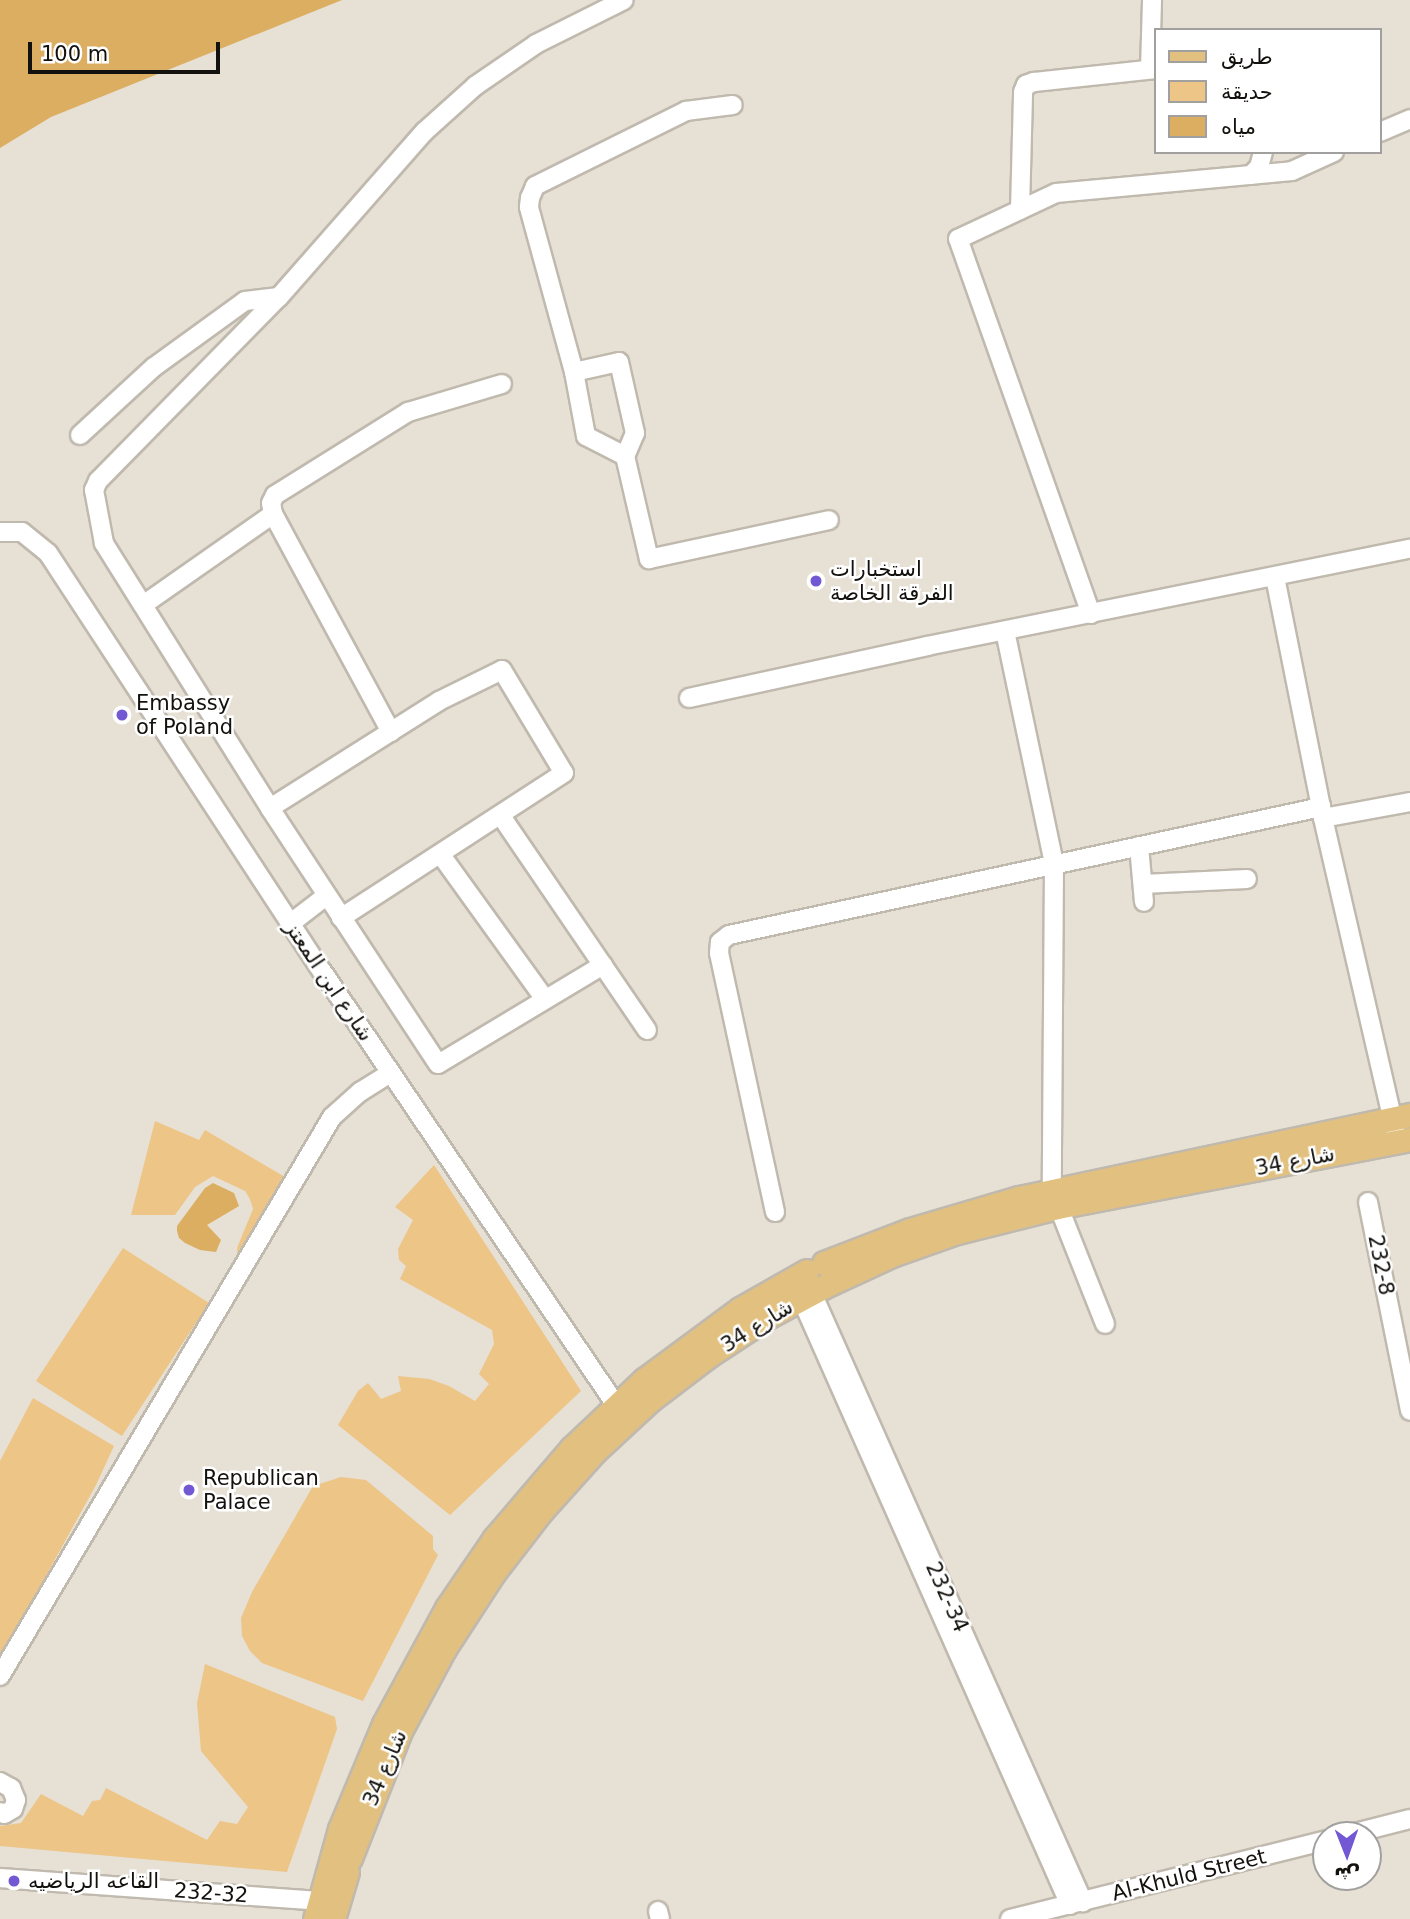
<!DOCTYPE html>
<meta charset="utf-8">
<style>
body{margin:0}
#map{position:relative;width:1410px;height:1919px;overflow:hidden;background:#e7e0d5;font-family:"DejaVu Sans","Noto Naskh Arabic",sans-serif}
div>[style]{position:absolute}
.green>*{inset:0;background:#edc587}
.water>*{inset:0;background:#dbae62}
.roads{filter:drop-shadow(2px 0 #c0b9ae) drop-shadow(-2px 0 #c0b9ae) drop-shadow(0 2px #c0b9ae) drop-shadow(0 -2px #c0b9ae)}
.minor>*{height:18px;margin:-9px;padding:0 9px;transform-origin:9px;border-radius:9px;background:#fff}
.major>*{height:23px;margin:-11.5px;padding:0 11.5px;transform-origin:11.5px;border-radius:11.5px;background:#e2c180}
.dots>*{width:19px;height:19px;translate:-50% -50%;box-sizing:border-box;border:4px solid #fff;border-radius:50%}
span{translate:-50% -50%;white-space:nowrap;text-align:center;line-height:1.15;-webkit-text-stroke:5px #fff;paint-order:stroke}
.poi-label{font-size:21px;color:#13110d}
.left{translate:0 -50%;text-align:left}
.street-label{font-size:21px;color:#13110d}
.legend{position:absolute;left:1154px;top:28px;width:228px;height:126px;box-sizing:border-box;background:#fff;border:2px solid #a1a09e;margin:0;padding:9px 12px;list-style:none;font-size:21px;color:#13110d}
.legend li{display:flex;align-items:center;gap:14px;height:35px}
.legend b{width:35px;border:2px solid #a1a09e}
.north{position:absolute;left:1312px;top:1821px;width:70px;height:70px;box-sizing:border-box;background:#fff;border:2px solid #a1a09e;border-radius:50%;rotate:179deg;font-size:19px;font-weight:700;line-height:28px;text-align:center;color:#13110d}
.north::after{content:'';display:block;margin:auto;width:24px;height:32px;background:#7258d2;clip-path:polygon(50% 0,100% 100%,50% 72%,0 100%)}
.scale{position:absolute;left:28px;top:42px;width:192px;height:32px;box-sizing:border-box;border:4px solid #13110d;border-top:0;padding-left:9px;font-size:21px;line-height:24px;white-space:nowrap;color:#13110d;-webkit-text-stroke:5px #fff;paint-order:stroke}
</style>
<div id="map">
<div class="green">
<i style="clip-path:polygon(155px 1121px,199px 1140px,205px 1130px,285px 1177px,238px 1260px,237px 1248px,253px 1209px,250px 1199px,245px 1191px,213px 1176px,195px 1187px,175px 1215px,131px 1215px)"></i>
<i style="clip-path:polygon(434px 1165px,581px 1391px,450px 1515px,338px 1425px,358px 1391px,368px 1383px,381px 1399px,401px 1391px,398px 1376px,429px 1379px,449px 1386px,475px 1401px,489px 1384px,479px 1374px,494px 1344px,492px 1330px,400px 1279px,406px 1266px,399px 1260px,398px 1249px,413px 1220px,395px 1207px)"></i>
<i style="clip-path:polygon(123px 1248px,209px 1303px,122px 1436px,36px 1381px)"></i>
<i style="clip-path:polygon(33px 1398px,114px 1446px,96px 1485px,0 1659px,0 1461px)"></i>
<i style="clip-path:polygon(341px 1477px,366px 1480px,433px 1536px,433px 1549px,438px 1555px,363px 1701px,262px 1663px,250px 1651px,242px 1636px,241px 1618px,252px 1592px,313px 1486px)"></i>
<i style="clip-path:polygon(205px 1664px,335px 1717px,337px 1729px,287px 1872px,0 1846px,0 1826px,21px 1823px,41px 1794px,83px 1816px,92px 1801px,100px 1800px,106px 1788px,207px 1840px,220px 1821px,237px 1824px,248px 1807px,201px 1751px,197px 1703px)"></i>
</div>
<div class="water">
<i style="clip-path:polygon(0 0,342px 0,51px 117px,0 148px)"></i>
<i style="clip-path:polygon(213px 1183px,234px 1193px,239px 1206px,207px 1225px,221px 1240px,216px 1252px,200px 1250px,185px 1243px,179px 1238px,177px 1231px,177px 1226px,205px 1188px)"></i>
</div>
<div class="roads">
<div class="minor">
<i style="left:1150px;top:69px;width:69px;rotate:-88.3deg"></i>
<i style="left:1380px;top:132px;width:33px;rotate:-23deg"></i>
<i style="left:1251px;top:175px;width:11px;rotate:-45deg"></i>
<i style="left:1259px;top:167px;width:16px;rotate:-75deg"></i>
<i style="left:1020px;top:210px;width:118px;rotate:-88.5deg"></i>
<i style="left:1023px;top:92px;width:8px;rotate:-67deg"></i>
<i style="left:1026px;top:85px;width:9px;rotate:-21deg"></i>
<i style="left:1034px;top:82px;width:123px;rotate:-6.1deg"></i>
<i style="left:574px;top:372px;width:46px;rotate:-12.5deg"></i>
<i style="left:619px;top:362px;width:73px;rotate:77.3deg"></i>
<i style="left:635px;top:433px;width:25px;rotate:113deg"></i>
<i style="left:625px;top:456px;width:106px;rotate:76.9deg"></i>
<i style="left:649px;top:559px;width:184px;rotate:-12.2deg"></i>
<i style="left:80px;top:435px;width:100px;rotate:-42.6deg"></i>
<i style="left:154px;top:367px;width:112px;rotate:-36deg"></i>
<i style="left:245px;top:301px;width:34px;rotate:-7deg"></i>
<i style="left:625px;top:456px;width:44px;rotate:-152.9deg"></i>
<i style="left:586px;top:436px;width:65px;rotate:-100.6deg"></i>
<i style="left:574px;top:372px;width:171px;rotate:-105.3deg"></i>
<i style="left:529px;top:207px;width:9px;rotate:-84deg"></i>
<i style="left:530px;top:198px;width:13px;rotate:-67deg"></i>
<i style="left:535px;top:186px;width:169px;rotate:-26.4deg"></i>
<i style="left:686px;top:111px;width:47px;rotate:-7.3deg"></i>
<i style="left:0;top:532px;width:22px"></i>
<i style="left:22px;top:532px;width:33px;rotate:39deg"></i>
<i style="left:48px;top:553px;width:500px;rotate:56.8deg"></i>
<i style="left:322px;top:971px;width:524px;rotate:55.89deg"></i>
<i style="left:1275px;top:577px;width:246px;rotate:78.7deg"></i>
<i style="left:1323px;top:818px;width:321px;rotate:77deg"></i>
<i style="left:143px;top:605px;width:159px;rotate:-35deg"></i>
<i style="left:1091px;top:614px;width:398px;rotate:-109.5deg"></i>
<i style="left:958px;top:239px;width:108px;rotate:-25.1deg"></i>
<i style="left:1056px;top:193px;width:237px;rotate:-5.3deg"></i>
<i style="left:1292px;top:171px;width:46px;rotate:-24.3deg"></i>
<i style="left:1005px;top:631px;width:238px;rotate:78.1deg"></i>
<i style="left:1054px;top:864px;width:326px;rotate:90.4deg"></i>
<i style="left:1052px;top:1190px;width:144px;rotate:68.4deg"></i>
<i style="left:689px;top:698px;width:244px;rotate:-12.3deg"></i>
<i style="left:927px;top:646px;width:493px;rotate:-11.4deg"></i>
<i style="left:391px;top:732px;width:248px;rotate:-118.4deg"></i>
<i style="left:273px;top:514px;width:11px;rotate:-100deg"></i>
<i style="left:271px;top:503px;width:9px;rotate:-63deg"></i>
<i style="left:275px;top:495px;width:157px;rotate:-32deg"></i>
<i style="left:408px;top:412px;width:98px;rotate:-16.6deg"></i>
<i style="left:270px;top:808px;width:200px;rotate:-32.3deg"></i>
<i style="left:439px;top:701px;width:70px;rotate:-26.2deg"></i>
<i style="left:502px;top:670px;width:120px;rotate:59deg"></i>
<i style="left:564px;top:773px;width:266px;rotate:147deg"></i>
<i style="left:501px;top:816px;width:259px;rotate:55.7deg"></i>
<i style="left:1323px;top:818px;width:88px;rotate:-10.4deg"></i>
<i style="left:1139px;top:846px;width:56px;rotate:84.9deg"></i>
<i style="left:441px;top:855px;width:178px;rotate:54.2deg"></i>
<i style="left:1143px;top:884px;width:104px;rotate:-2.8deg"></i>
<i style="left:291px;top:923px;width:44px;rotate:-37.6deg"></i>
<i style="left:603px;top:965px;width:192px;rotate:149deg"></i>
<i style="left:438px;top:1064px;width:306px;rotate:-123.3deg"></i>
<i style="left:270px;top:808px;width:313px;rotate:-122.1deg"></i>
<i style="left:104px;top:543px;width:54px;rotate:-100.7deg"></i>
<i style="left:94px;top:490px;width:10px;rotate:-66deg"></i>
<i style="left:98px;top:481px;width:258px;rotate:-45.5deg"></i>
<i style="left:279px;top:297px;width:220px;rotate:-48.7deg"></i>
<i style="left:424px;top:132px;width:69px;rotate:-42deg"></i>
<i style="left:475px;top:86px;width:74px;rotate:-34.5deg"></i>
<i style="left:536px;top:44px;width:98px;rotate:-26.6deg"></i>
<i style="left:1368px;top:1202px;width:213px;rotate:78.6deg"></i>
<i style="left:775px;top:1212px;width:265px;rotate:-102.2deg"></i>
<i style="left:719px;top:953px;width:11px;rotate:-85deg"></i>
<i style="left:720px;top:942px;width:11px;rotate:-38deg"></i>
<i style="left:729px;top:935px;width:606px;rotate:-12.2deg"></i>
<i style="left:812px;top:1293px;width:667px;rotate:66.01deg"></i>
<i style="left:801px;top:1298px;width:664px;rotate:66.1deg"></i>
<i style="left:0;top:1676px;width:650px;rotate:-59.29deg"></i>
<i style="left:332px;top:1117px;width:38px;rotate:-42deg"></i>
<i style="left:360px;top:1092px;width:36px;rotate:-32deg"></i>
<i style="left:0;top:1782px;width:13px;rotate:29deg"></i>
<i style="left:11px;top:1788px;width:13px;rotate:67deg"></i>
<i style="left:16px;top:1800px;width:9px;rotate:108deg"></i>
<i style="left:13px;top:1809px;width:10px;rotate:151deg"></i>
<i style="left:4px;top:1814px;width:4px;rotate:-153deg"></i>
<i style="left:1347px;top:1835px;width:65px;rotate:-14.3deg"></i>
<i style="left:0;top:1878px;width:332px;rotate:4.1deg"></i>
<i style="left:658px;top:1911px;width:8px;rotate:76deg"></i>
<i style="left:1010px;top:1919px;width:326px;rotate:-14deg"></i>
</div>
<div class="major">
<i style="left:824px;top:1263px;width:92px;rotate:-21deg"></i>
<i style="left:910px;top:1230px;width:114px;rotate:-16.4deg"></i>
<i style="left:1019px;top:1198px;width:400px;rotate:-12deg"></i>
<i style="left:350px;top:1858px;width:136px;rotate:-68.5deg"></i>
<i style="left:400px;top:1731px;width:93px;rotate:-61.8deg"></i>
<i style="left:444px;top:1649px;width:92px;rotate:-57deg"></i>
<i style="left:494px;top:1572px;width:78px;rotate:-52.3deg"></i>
<i style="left:542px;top:1510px;width:79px;rotate:-48.1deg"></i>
<i style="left:595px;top:1451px;width:75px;rotate:-42.8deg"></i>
<i style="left:650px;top:1400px;width:73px;rotate:-37.2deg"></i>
<i style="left:708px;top:1356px;width:73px;rotate:-33.3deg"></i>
<i style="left:769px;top:1316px;width:68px;rotate:-28.1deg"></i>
<i style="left:829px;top:1284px;width:69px;rotate:-24.7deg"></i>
<i style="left:892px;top:1255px;width:69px;rotate:-19.5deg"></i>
<i style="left:957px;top:1232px;width:103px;rotate:-14deg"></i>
<i style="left:1057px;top:1207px;width:359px;rotate:-10.9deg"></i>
<i style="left:315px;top:1919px;width:93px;rotate:-74.5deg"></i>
<i style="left:340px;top:1829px;width:114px;rotate:-67.3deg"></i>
<i style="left:384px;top:1724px;width:132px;rotate:-61.5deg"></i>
<i style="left:447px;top:1608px;width:85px;rotate:-55.6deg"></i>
<i style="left:495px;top:1538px;width:118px;rotate:-49.5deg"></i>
<i style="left:572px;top:1448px;width:99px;rotate:-43.4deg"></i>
<i style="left:644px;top:1380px;width:119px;rotate:-36.5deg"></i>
<i style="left:740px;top:1309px;width:77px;rotate:-29.6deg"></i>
<i style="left:333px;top:1919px;width:49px;rotate:-73.4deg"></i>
</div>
</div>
<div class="dots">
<i style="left:816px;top:581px;background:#7258d2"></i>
<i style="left:122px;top:715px;background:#7258d2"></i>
<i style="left:189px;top:1490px;background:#7258d2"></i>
<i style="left:14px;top:1881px;background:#7258d2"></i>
</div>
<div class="poi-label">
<span class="left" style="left:830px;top:581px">استخبارات<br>الفرقة الخاصة</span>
<span class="left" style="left:136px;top:715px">Embassy<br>of Poland</span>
<span class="left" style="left:203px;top:1490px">Republican<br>Palace</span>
<span class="left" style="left:28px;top:1881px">القاعه الرياضيه</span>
</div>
<div class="street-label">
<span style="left:329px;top:981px;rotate:56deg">شارع ابن المعتز</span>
<span style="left:1295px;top:1161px;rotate:-11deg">شارع 34</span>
<span style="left:1381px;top:1265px;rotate:79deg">232-8</span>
<span style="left:757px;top:1326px;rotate:-32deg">شارع 34</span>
<span style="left:947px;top:1597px;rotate:66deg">232-34</span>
<span style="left:385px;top:1768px;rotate:-67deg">شارع 34</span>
<span style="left:1189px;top:1875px;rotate:-14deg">Al-Khuld Street</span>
<span style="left:211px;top:1893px;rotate:4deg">232-32</span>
</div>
<ul class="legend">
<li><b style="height:9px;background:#e2c180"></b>طريق</li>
<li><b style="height:19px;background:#edc587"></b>حديقة</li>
<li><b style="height:19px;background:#dbae62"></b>مياه</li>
</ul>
<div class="north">ش</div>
<div class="scale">100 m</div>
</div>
